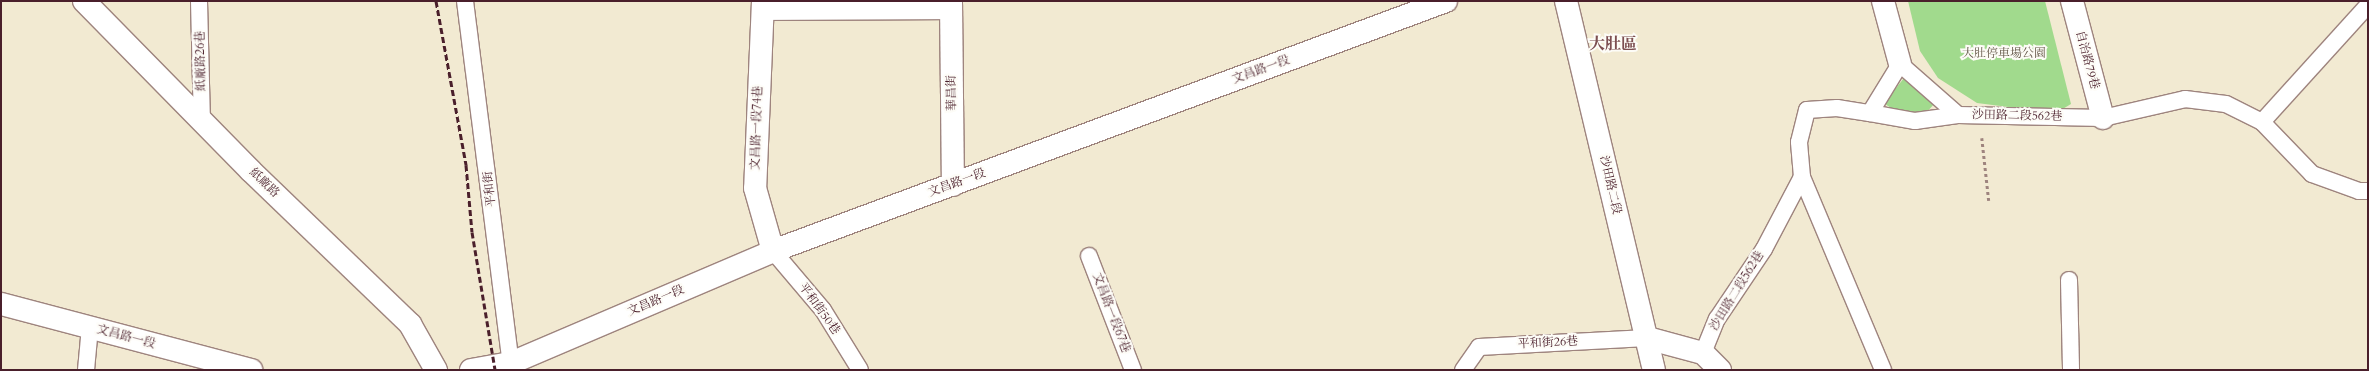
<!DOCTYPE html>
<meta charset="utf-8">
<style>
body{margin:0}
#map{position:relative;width:2369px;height:371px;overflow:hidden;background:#f2ead2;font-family:Cardo,"Noto Serif TC",serif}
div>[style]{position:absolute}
.green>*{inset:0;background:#a1da8d}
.path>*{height:2.5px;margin-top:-1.25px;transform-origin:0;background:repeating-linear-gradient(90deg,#9e847e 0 3px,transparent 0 6px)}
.roads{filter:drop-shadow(1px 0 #9e847e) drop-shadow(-1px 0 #9e847e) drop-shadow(0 1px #9e847e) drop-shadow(0 -1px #9e847e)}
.service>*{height:16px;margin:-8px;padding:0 8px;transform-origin:8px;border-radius:8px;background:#fff}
.minor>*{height:22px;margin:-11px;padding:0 11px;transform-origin:11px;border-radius:11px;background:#fff}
.tertiary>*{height:22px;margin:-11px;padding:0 11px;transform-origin:11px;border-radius:11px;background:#fff}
.rail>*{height:3px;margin-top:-1.5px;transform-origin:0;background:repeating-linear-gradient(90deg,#4a1f2b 0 6px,transparent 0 9px)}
span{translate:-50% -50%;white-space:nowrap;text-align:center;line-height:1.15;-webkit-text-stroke:4px #fdfcf7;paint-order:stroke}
.park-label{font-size:12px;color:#645748}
.street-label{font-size:12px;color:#4a1f2b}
.district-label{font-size:16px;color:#7c4e50;font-weight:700}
.frame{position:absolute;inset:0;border:2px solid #4a1f2b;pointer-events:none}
</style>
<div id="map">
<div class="green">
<i style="clip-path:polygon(1908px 1px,2045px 1px,2071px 104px,2056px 113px,1977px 103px,1938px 78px,1920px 51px)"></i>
<i style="clip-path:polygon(1904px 78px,1935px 103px,1925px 114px,1896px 112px,1884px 103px)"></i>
</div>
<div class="path">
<i style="left:1982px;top:138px;width:63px;rotate:83.7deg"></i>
</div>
<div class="roads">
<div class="service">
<i style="left:199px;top:1px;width:120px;rotate:88.6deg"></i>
<i style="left:465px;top:1px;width:365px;rotate:82.8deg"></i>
<i style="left:1870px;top:113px;width:46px;rotate:10.1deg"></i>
<i style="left:1915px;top:121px;width:43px;rotate:-7.9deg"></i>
<i style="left:2262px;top:122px;width:156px;rotate:-47.8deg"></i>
<i style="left:1802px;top:177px;width:209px;rotate:67.2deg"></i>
<i style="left:773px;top:251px;width:77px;rotate:49.7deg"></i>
<i style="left:823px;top:310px;width:70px;rotate:58.3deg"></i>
<i style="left:1089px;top:256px;width:122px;rotate:68.9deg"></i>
<i style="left:2069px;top:280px;width:90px;rotate:88.7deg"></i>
<i style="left:1703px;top:353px;width:37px;rotate:-68deg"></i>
<i style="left:1717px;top:319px;width:84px;rotate:-56.1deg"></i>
<i style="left:1764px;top:249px;width:81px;rotate:-62.2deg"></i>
<i style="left:1802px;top:177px;width:35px;rotate:-95deg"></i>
<i style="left:1799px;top:142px;width:33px;rotate:-76deg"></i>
<i style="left:1807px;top:110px;width:30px;rotate:-4deg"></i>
<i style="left:1837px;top:108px;width:33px;rotate:9deg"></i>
<i style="left:1870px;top:113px;width:57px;rotate:-58.5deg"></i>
<i style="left:1900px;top:64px;width:77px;rotate:41.3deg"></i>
<i style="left:1958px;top:115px;width:145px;rotate:1.2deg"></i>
<i style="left:2103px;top:118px;width:84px;rotate:-13deg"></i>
<i style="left:2185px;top:99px;width:41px;rotate:7deg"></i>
<i style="left:2226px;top:104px;width:40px;rotate:26.6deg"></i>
<i style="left:2262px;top:122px;width:72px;rotate:46.1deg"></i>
<i style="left:2312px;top:174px;width:50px;rotate:19.9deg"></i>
<i style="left:2359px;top:191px;width:9px"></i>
<i style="left:86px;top:370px;width:43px;rotate:-84.7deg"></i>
<i style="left:1463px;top:370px;width:28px;rotate:-55deg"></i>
<i style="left:1479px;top:347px;width:168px;rotate:-3.1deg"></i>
</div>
<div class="minor">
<i style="left:84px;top:1px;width:238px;rotate:45.5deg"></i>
<i style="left:251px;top:171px;width:221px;rotate:43.9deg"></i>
<i style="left:410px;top:324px;width:53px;rotate:60.5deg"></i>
<i style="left:763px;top:1px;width:187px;rotate:92.4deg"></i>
<i style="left:755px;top:188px;width:66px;rotate:74.1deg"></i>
<i style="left:951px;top:1px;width:184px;rotate:89.4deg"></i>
<i style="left:1883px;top:1px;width:65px;rotate:74.9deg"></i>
<i style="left:2072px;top:1px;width:121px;rotate:75.2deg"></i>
<i style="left:763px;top:9px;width:188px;rotate:-0.3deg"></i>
<i style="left:1647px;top:338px;width:58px;rotate:15deg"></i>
<i style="left:1703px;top:353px;width:24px;rotate:45deg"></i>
</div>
<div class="tertiary">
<i style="left:1566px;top:1px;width:379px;rotate:76.6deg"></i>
<i style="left:1px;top:304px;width:259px;rotate:14.8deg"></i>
<i style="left:471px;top:370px;width:41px;rotate:-9.9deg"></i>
<i style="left:511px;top:363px;width:285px;rotate:-23.1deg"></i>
<i style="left:773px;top:251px;width:718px;rotate:-20.38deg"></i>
</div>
</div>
<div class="rail">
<i style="left:436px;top:1px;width:167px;rotate:79.6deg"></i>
<i style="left:466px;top:165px;width:67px;rotate:84.9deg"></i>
<i style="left:472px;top:232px;width:140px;rotate:80.5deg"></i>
</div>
<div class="park-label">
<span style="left:2004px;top:54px">大肚停車場公園</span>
</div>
<div class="street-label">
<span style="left:2087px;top:60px;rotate:75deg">自治路79巷</span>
<span style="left:201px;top:61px;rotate:-91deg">紙廠路26巷</span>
<span style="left:1261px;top:70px;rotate:-20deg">文昌路一段</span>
<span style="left:952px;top:93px;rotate:-91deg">華昌街</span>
<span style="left:2017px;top:116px;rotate:1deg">沙田路二段562巷</span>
<span style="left:757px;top:128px;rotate:-88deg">文昌路一段74巷</span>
<span style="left:264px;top:183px;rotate:44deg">紙廠路</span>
<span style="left:957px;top:183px;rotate:-20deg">文昌路一段</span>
<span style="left:1610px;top:185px;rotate:77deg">沙田路二段</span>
<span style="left:490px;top:189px;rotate:-96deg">平和街</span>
<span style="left:1737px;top:291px;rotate:-58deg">沙田路二段562巷</span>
<span style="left:656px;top:301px;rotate:-23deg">文昌路一段</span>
<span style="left:819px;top:309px;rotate:54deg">平和街50巷</span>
<span style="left:1111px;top:313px;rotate:69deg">文昌路一段67巷</span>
<span style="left:126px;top:337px;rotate:15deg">文昌路一段</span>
<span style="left:1548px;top:343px;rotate:-3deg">平和街26巷</span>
</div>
<div class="district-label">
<span style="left:1613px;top:44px">大肚區</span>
</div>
<div class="frame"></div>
</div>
